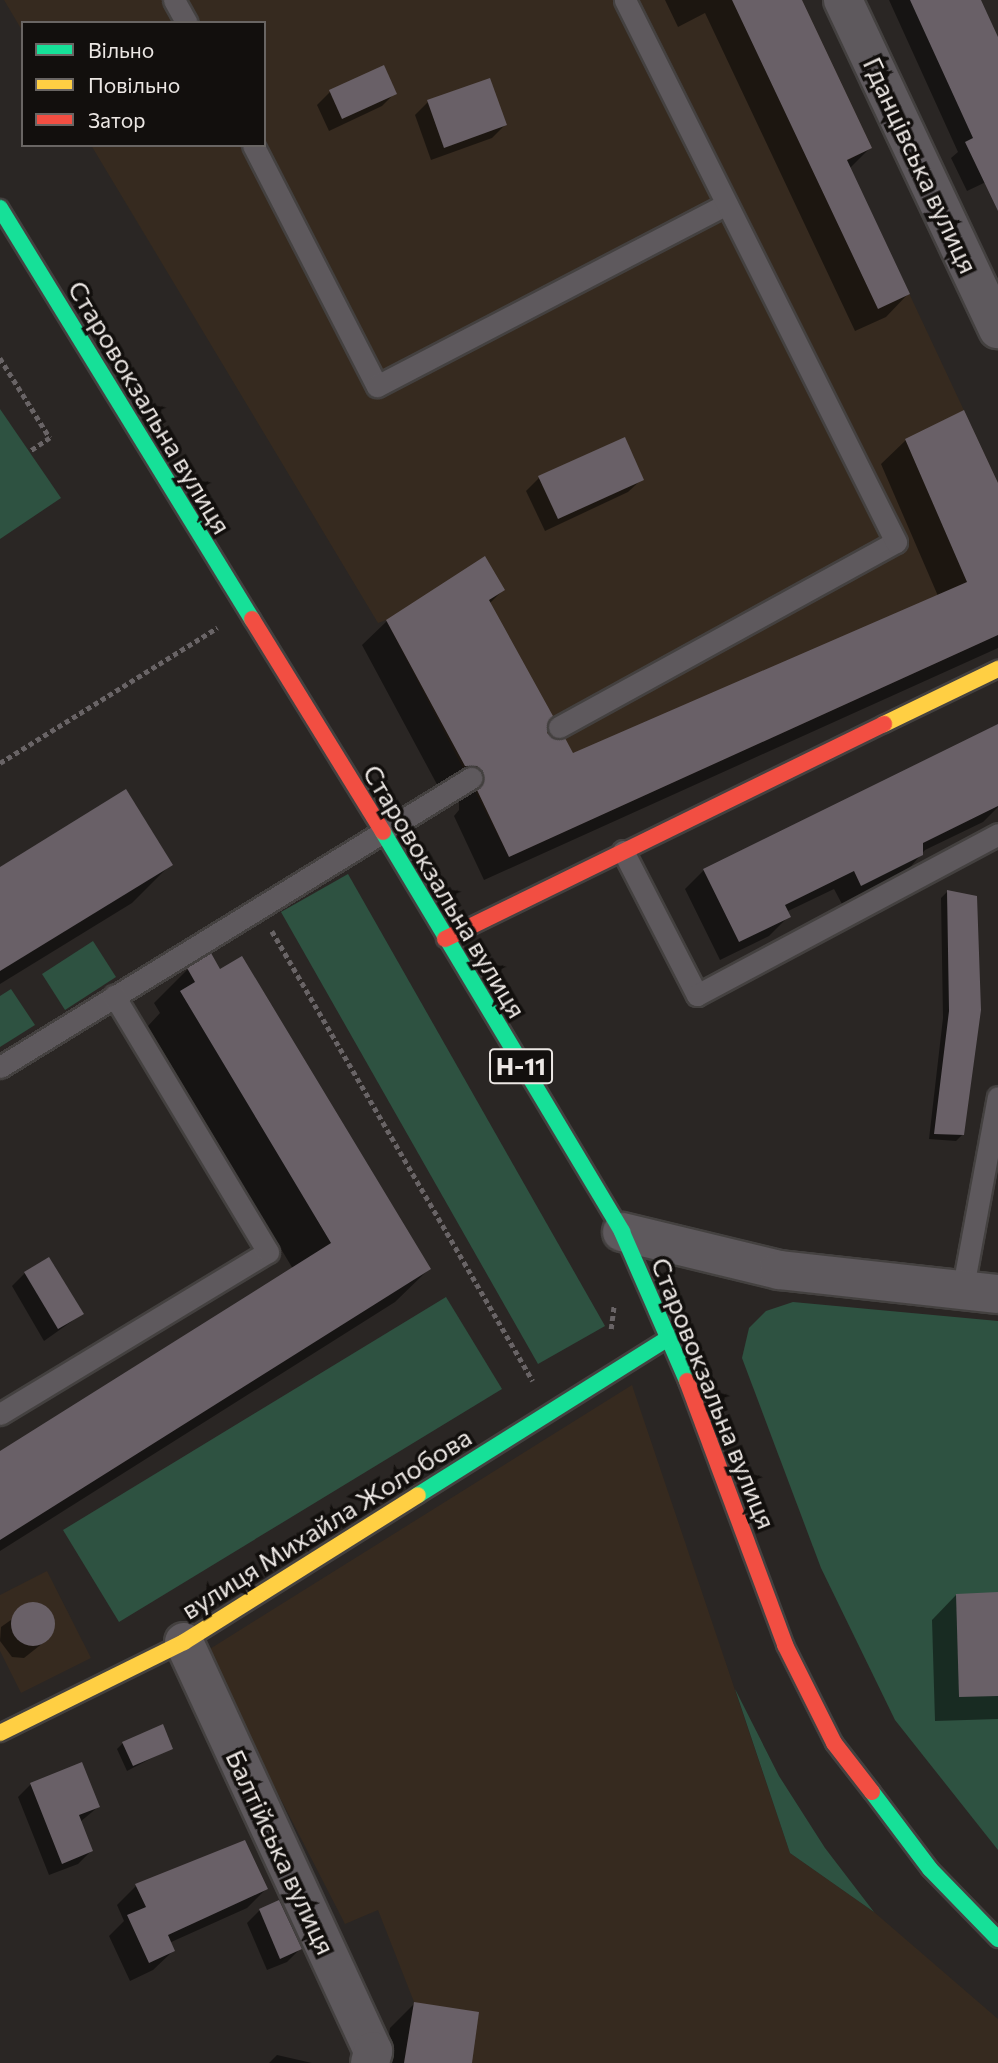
<!DOCTYPE html>
<meta charset="utf-8">
<style>
body{margin:0}
#map{position:relative;width:998px;height:2063px;overflow:hidden;background:#2a2624;font-family:Commissioner,sans-serif}
div>[style]{position:absolute}
.industrial>*{inset:0;background:#362a1f}
.green>*{inset:0;background:#2e5241}
.shadow>*{inset:0;background:#0007}
.building>*{inset:0;background:#696067}
.round{border-radius:50%}
.path>*{height:4.5px;margin-top:-2.25px;transform-origin:0;background:repeating-linear-gradient(90deg,#696466 0 5px,transparent 0 8.5px)}
.roads{filter:drop-shadow(2px 0 #444140) drop-shadow(-2px 0 #444140) drop-shadow(0 2px #444140) drop-shadow(0 -2px #444140)}
.lane>*{height:21px;margin:-10.5px;padding:0 10.5px;transform-origin:10.5px;border-radius:10.5px;background:#5e595d}
.street>*{height:38px;margin:-19px;padding:0 19px;transform-origin:19px;border-radius:19px;background:#5e595d}
.fast>*{height:16px;margin:-8px;padding:0 8px;transform-origin:8px;border-radius:8px;background:#16e098}
.slow>*{height:16px;margin:-8px;padding:0 8px;transform-origin:8px;border-radius:8px;background:#ffcf43}
.jam>*{height:16px;margin:-8px;padding:0 8px;transform-origin:8px;border-radius:8px;background:#f24e42}
span{translate:-50% -50%;white-space:nowrap;text-align:center;line-height:1.15;-webkit-text-stroke:7px #120f0d;paint-order:stroke}
.shield-label span{padding:2px 5px;background:#120f0d;border:2px solid;border-radius:5px;-webkit-text-stroke-width:0}
.shield-label{font-size:24px;color:#ece7e4;font-weight:700}
.street-label{font-size:26px;color:#ece7e4}
.legend{position:absolute;left:21px;top:21px;width:245px;height:126px;box-sizing:border-box;background:#120f0d;border:2px solid #696563;margin:0;padding:9px 12px;list-style:none;font-size:21px;color:#ece7e4}
.legend li{display:flex;align-items:center;gap:14px;height:35px}
.legend b{width:35px;border:2px solid #696563}
</style>
<div id="map">
<div class="industrial">
<i style="clip-path:polygon(4px 0,802px 0,872px 148px,847px 161px,998px 483px,998px 635px,509px 857px,386px 620px,378px 623px,91px 145px,264px 145px,264px 23px,23px 23px,23px 32px)"></i>
<i style="clip-path:polygon(632px 1385px,790px 1853px,874px 1912px,998px 2019px,998px 2063px,404px 2063px,414px 2002px,378px 1910px,345px 1924px,205px 1652px)"></i>
<i style="clip-path:polygon(47px 1571px,91px 1658px,21px 1693px,0 1651px,0 1595px)"></i>
</div>
<div class="green">
<i style="clip-path:polygon(0 409px,61px 498px,0 539px)"></i>
<i style="clip-path:polygon(348px 874px,605px 1326px,538px 1364px,281px 912px)"></i>
<i style="clip-path:polygon(93px 941px,116px 977px,65px 1010px,42px 974px)"></i>
<i style="clip-path:polygon(11px 989px,35px 1025px,0 1047px,0 996px)"></i>
<i style="clip-path:polygon(446px 1297px,502px 1389px,119px 1622px,63px 1530px)"></i>
<i style="clip-path:polygon(793px 1302px,998px 1321px,998px 1850px,895px 1720px,821px 1568px,742px 1358px,749px 1328px,766px 1311px)"></i>
<i style="clip-path:polygon(735px 1689px,779px 1776px,825px 1848px,874px 1912px,790px 1853px)"></i>
</div>
<div class="shadow">
<i style="clip-path:polygon(665px 0,800px 0,870px 148px,849px 169px,908px 294px,886px 317px,855px 331px,705px 13px,678px 27px)"></i>
<i style="clip-path:polygon(889px 0,978px 0,998px 44px,998px 204px,988px 181px,967px 191px,951px 158px,958px 152px)"></i>
<i style="clip-path:polygon(330px 92px,395px 93px,382px 106px,329px 131px,317px 105px)"></i>
<i style="clip-path:polygon(428px 102px,505px 125px,492px 138px,431px 160px,415px 115px)"></i>
<i style="clip-path:polygon(906px 440px,998px 487px,998px 648px,484px 880px,454px 816px,459px 810px,459px 796px,440px 790px,362px 645px,387px 621px,503px 590px,489px 604px,545px 733px,572px 755px,938px 596px,881px 464px)"></i>
<i style="clip-path:polygon(539px 478px,642px 479px,628px 492px,545px 531px,526px 491px)"></i>
<i style="clip-path:polygon(998px 726px,998px 807px,983px 822px,925px 850px,906px 872px,842px 904px,834px 889px,786px 912px,788px 917px,769px 936px,720px 960px,685px 889px,704px 870px)"></i>
<i style="clip-path:polygon(170px 865px,132px 903px,0 984px,0 869px)"></i>
<i style="clip-path:polygon(947px 892px,963px 1134px,956px 1141px,929px 1139px,943px 1018px,941px 898px)"></i>
<i style="clip-path:polygon(210px 956px,429px 1269px,395px 1302px,0 1551px,0 1453px,293px 1269px,148px 1026px,160px 1013px,154px 1003px,188px 969px)"></i>
<i style="clip-path:polygon(25px 1273px,82px 1314px,44px 1341px,12px 1286px)"></i>
<i style="clip-path:polygon(998px 1594px,998px 1719px,935px 1721px,932px 1620px,956px 1595px)"></i>
<i style="clip-path:polygon(35px 1603px,53px 1616px,48px 1639px,24px 1658px,12px 1657px,0 1641px,1px 1627px)"></i>
<i style="clip-path:polygon(123px 1743px,171px 1748px,127px 1771px,117px 1749px)"></i>
<i style="clip-path:polygon(31px 1784px,98px 1807px,80px 1822px,91px 1851px,78px 1864px,49px 1875px,18px 1797px)"></i>
<i style="clip-path:polygon(136px 1886px,266px 1889px,247px 1908px,169px 1943px,173px 1951px,153px 1970px,130px 1981px,109px 1936px,124px 1921px,117px 1905px)"></i>
<i style="clip-path:polygon(278px 1902px,300px 1949px,287px 1962px,267px 1970px,247px 1923px,260px 1910px)"></i>
<i style="clip-path:polygon(414px 2004px,470px 2063px,385px 2063px,390px 2028px)"></i>
<i style="clip-path:polygon(277px 2055px,312px 2063px,269px 2063px)"></i>
</div>
<div class="building">
<i style="clip-path:polygon(732px 0,802px 0,872px 148px,847px 160px,910px 294px,878px 309px)"></i>
<i style="clip-path:polygon(910px 0,981px 0,998px 37px,998px 211px,965px 142px,973px 138px)"></i>
<i style="clip-path:polygon(384px 65px,397px 94px,342px 119px,329px 90px)"></i>
<i style="clip-path:polygon(490px 78px,507px 125px,444px 148px,427px 100px)"></i>
<i style="clip-path:polygon(964px 410px,998px 483px,998px 635px,509px 857px,477px 790px,483px 784px,482px 772px,477px 766px,465px 766px,386px 620px,485px 556px,505px 590px,489px 600px,553px 716px,547px 733px,553px 738px,565px 738px,573px 753px,967px 582px,905px 439px)"></i>
<i style="clip-path:polygon(625px 437px,644px 480px,558px 519px,538px 476px)"></i>
<i style="clip-path:polygon(998px 724px,998px 806px,923px 843px,923px 855px,861px 886px,854px 871px,785px 905px,791px 917px,739px 942px,703px 869px)"></i>
<i style="clip-path:polygon(126px 789px,173px 865px,0 971px,0 867px)"></i>
<i style="clip-path:polygon(947px 890px,977px 896px,981px 1010px,964px 1135px,934px 1134px,949px 1011px)"></i>
<i style="clip-path:polygon(211px 953px,220px 969px,242px 956px,431px 1269px,0 1540px,0 1451px,331px 1243px,180px 991px,195px 982px,187px 968px)"></i>
<i style="clip-path:polygon(49px 1257px,84px 1314px,58px 1329px,24px 1272px)"></i>
<i style="clip-path:polygon(998px 1592px,998px 1696px,959px 1697px,956px 1594px)"></i>
<i class="round" style="left:11px;top:1602px;width:44px;height:44px"></i>
<i style="clip-path:polygon(163px 1724px,173px 1749px,133px 1766px,122px 1742px)"></i>
<i style="clip-path:polygon(82px 1762px,100px 1807px,79px 1815px,93px 1851px,62px 1864px,30px 1783px)"></i>
<i style="clip-path:polygon(245px 1840px,268px 1889px,168px 1935px,175px 1951px,149px 1963px,127px 1915px,146px 1907px,135px 1884px)"></i>
<i style="clip-path:polygon(279px 1900px,302px 1949px,280px 1959px,259px 1909px)"></i>
<i style="clip-path:polygon(414px 2002px,479px 2012px,472px 2063px,404px 2063px)"></i>
</div>
<div class="path">
<i style="left:0;top:358px;width:94px;rotate:58deg"></i>
<i style="left:50px;top:438px;width:25px;rotate:146deg"></i>
<i style="left:0;top:763px;width:256px;rotate:-31.9deg"></i>
<i style="left:272px;top:931px;width:520px;rotate:59.89deg"></i>
<i style="left:611px;top:1329px;width:23px;rotate:-83deg"></i>
</div>
<div class="roads">
<div class="lane">
<i style="left:174px;top:0;width:26px;rotate:61deg"></i>
<i style="left:253px;top:145px;width:271px;rotate:62.8deg"></i>
<i style="left:377px;top:386px;width:394px;rotate:-27.5deg"></i>
<i style="left:559px;top:727px;width:384px;rotate:-28.8deg"></i>
<i style="left:896px;top:542px;width:606px;rotate:-116.57deg"></i>
<i style="left:623px;top:851px;width:162px;rotate:62.8deg"></i>
<i style="left:697px;top:995px;width:341px;rotate:-28.1deg"></i>
<i style="left:0;top:1067px;width:553px;rotate:-31.53deg"></i>
<i style="left:963px;top:1287px;width:193px;rotate:-79.6deg"></i>
<i style="left:0;top:1414px;width:313px;rotate:-31.2deg"></i>
<i style="left:268px;top:1252px;width:299px;rotate:-121deg"></i>
</div>
<div class="street">
<i style="left:843px;top:0;width:364px;rotate:64.8deg"></i>
<i style="left:622px;top:1232px;width:162px;rotate:13.6deg"></i>
<i style="left:779px;top:1270px;width:220px;rotate:6.3deg"></i>
<i style="left:184px;top:1642px;width:451px;rotate:65.2deg"></i>
<i style="left:373px;top:2051px;width:12px;rotate:104deg"></i>
</div>
<div class="fast">
<i style="left:0;top:208px;width:482px;rotate:58.5deg"></i>
<i style="left:383px;top:832px;width:466px;rotate:59.1deg"></i>
<i style="left:622px;top:1232px;width:163px;rotate:66.4deg"></i>
<i style="left:418px;top:1495px;width:297px;rotate:-32.1deg"></i>
<i style="left:872px;top:1792px;width:96px;rotate:53deg"></i>
<i style="left:930px;top:1869px;width:98px;rotate:45.8deg"></i>
</div>
<div class="slow">
<i style="left:884px;top:724px;width:127px;rotate:-25.8deg"></i>
<i style="left:0;top:1733px;width:205px;rotate:-26.3deg"></i>
<i style="left:184px;top:1642px;width:276px;rotate:-32.1deg"></i>
</div>
<div class="jam">
<i style="left:252px;top:619px;width:250px;rotate:58.4deg"></i>
<i style="left:445px;top:939px;width:489px;rotate:-26.1deg"></i>
<i style="left:687px;top:1381px;width:282px;rotate:69.6deg"></i>
<i style="left:785px;top:1645px;width:110px;rotate:63.4deg"></i>
<i style="left:834px;top:1743px;width:62px;rotate:52.2deg"></i>
</div>
</div>
<div class="shield-label">
<span style="left:521px;top:1066px">Н-11</span>
</div>
<div class="street-label">
<span style="left:921px;top:165px;rotate:65deg">Гданцівська вулиця</span>
<span style="left:150px;top:407px;rotate:59deg">Старовокзальна вулиця</span>
<span style="left:445px;top:891px;rotate:59deg">Старовокзальна вулиця</span>
<span style="left:714px;top:1393px;rotate:68deg">Старовокзальна вулиця</span>
<span style="left:326px;top:1523px;rotate:-32deg">вулиця Михайла Жолобова</span>
<span style="left:281px;top:1852px;rotate:65deg">Балтійська вулиця</span>
</div>
<ul class="legend">
<li><b style="height:9px;background:#16e098"></b>Вільно</li>
<li><b style="height:9px;background:#ffcf43"></b>Повільно</li>
<li><b style="height:9px;background:#f24e42"></b>Затор</li>
</ul>
</div>
